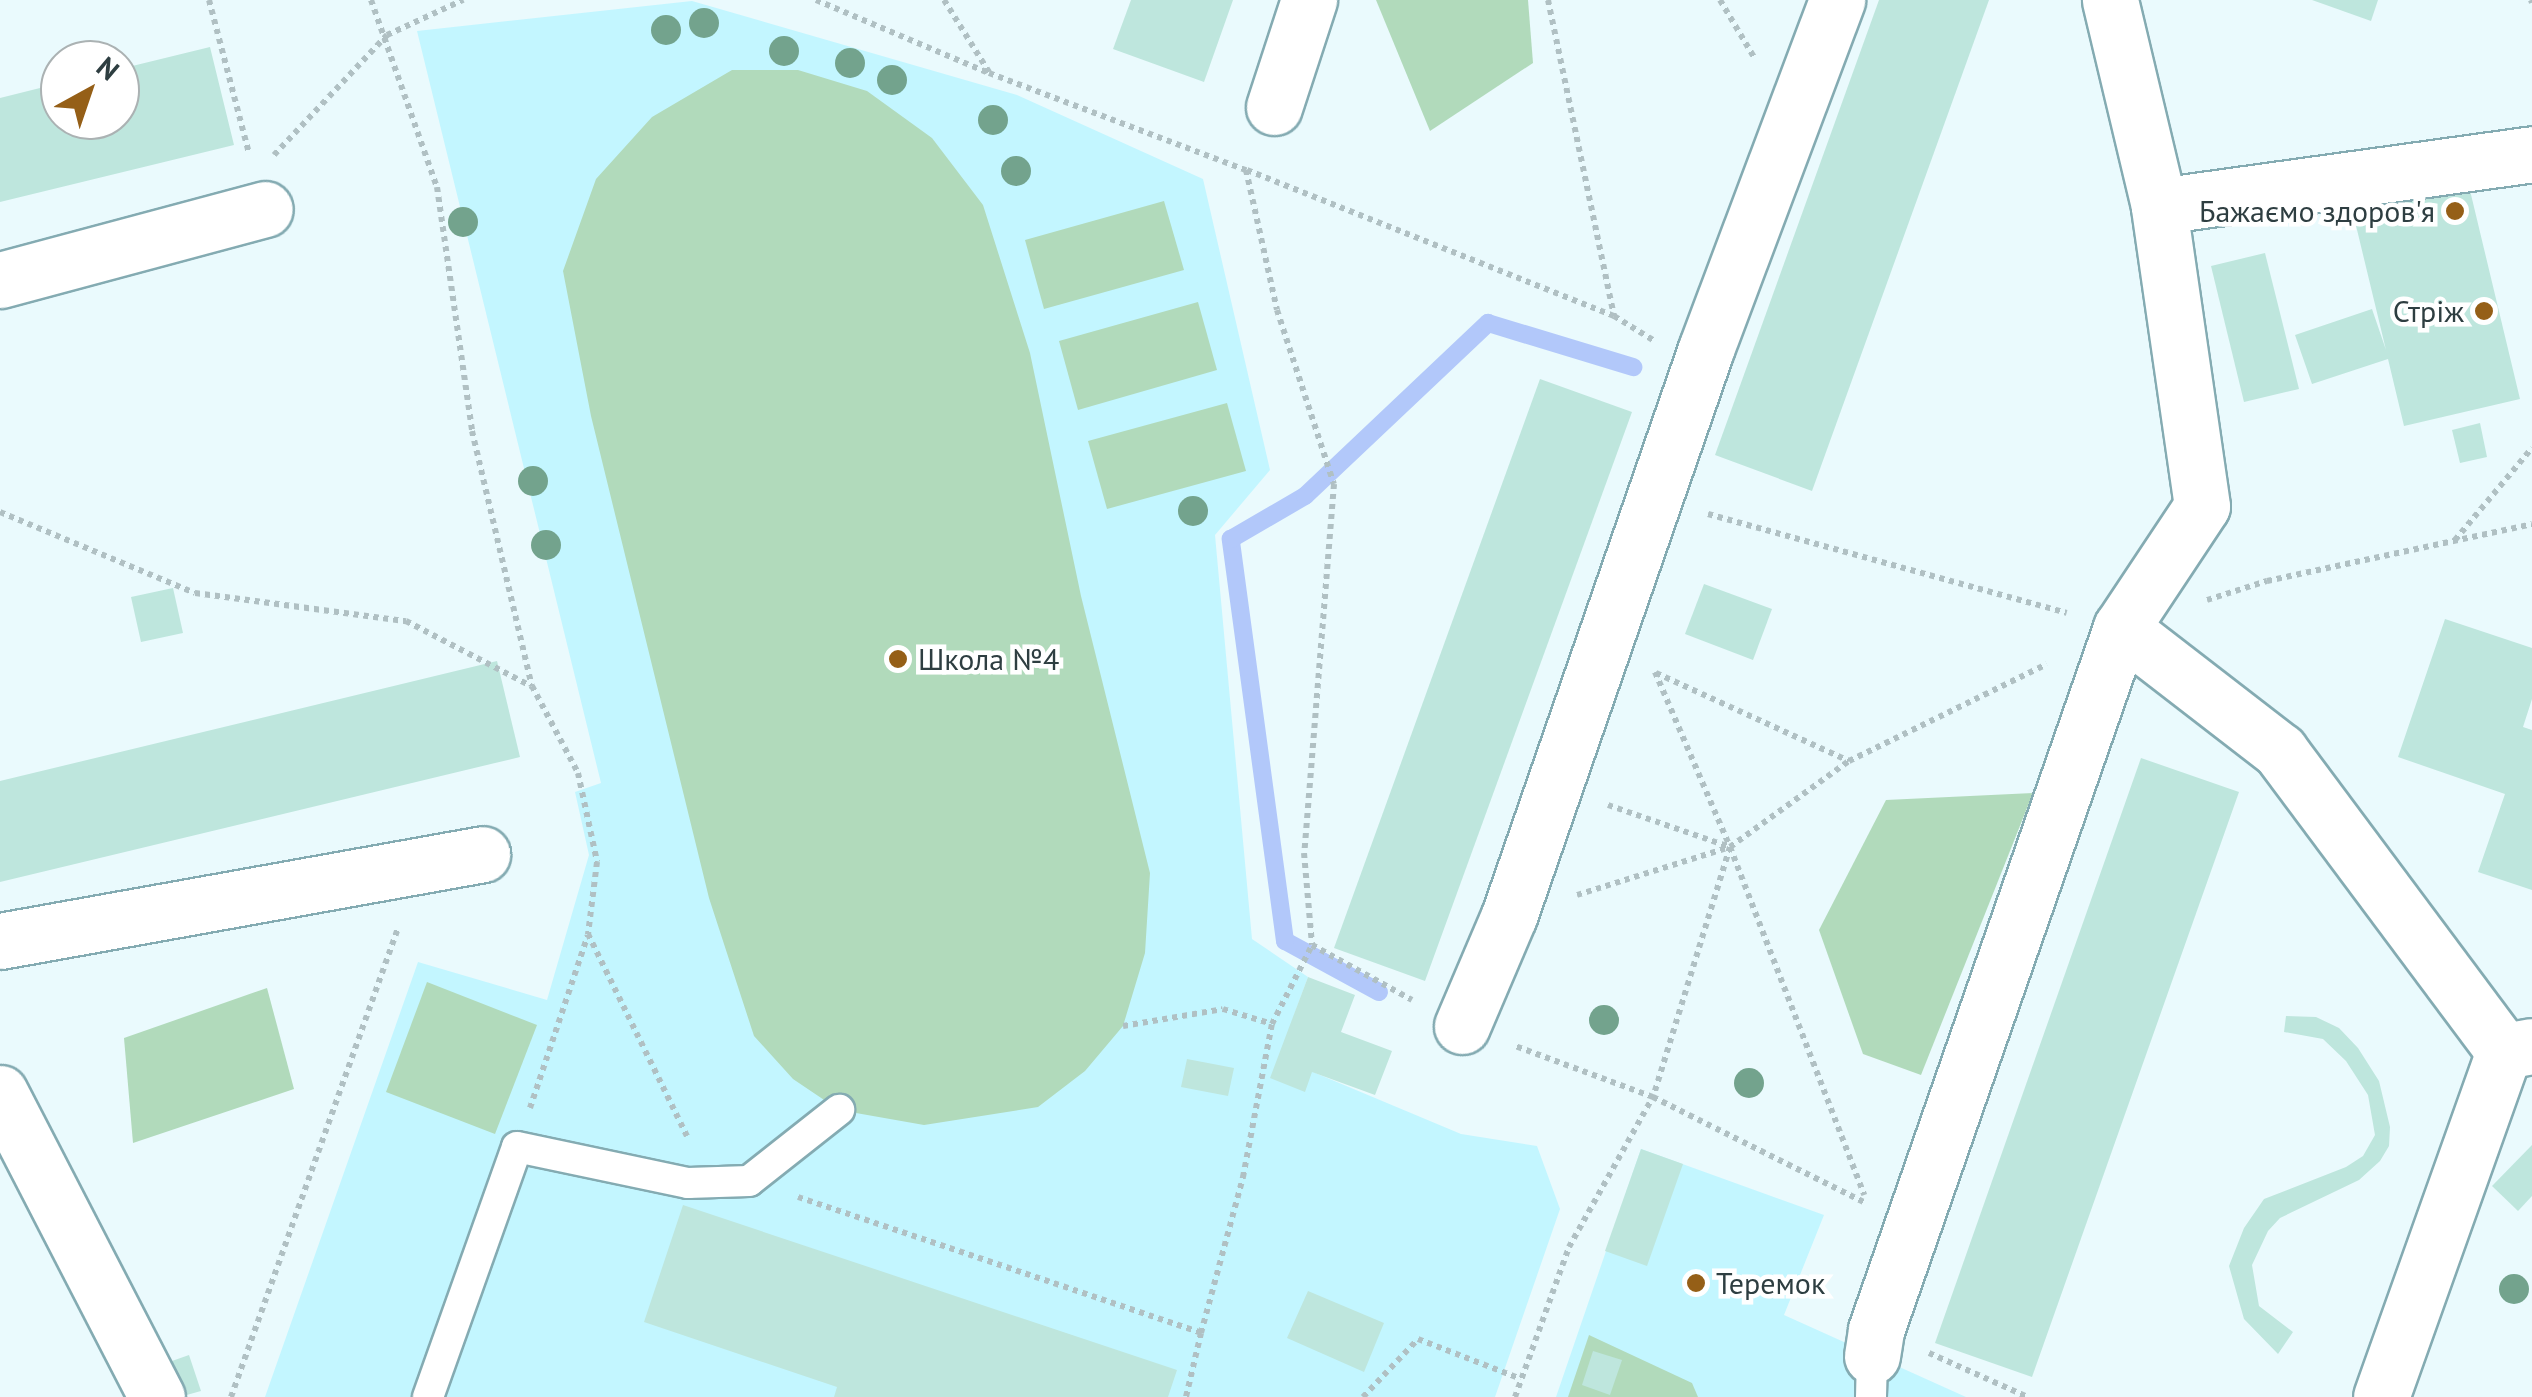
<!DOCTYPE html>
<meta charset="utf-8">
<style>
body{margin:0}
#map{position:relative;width:2532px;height:1397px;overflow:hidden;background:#eafafd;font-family:"PT Sans",sans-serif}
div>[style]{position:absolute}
.built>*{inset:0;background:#c3f6ff}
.green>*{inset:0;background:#b1dabb}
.stream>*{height:18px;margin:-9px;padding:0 9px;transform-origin:9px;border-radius:9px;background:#b2c8fa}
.building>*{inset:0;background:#bee6dd}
.path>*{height:6px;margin-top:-3px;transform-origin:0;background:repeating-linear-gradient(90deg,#b0c0c3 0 5px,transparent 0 10px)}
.roads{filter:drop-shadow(2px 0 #84abb2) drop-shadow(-2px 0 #84abb2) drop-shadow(0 2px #84abb2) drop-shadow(0 -2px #84abb2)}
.service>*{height:30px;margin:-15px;padding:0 15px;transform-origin:15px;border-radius:15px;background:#fff}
.minor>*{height:55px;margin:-27.5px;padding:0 27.5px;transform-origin:27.5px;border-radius:27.5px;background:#fff}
.trees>*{width:30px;height:30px;margin:-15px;border-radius:50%;background:#73a38d}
.dots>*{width:28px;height:28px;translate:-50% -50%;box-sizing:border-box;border:5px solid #fff;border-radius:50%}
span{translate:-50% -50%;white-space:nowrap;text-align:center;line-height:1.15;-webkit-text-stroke:9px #fff;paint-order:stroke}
.poi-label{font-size:30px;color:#2e3e41}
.right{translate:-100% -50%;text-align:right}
.left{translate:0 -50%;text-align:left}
.north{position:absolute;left:40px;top:40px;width:100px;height:100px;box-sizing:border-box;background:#fff;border:2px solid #abb2b3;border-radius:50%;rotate:40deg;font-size:28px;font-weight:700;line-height:40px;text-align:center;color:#2e3e41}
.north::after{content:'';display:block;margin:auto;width:35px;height:45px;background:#955f17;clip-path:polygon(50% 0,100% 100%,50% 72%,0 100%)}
</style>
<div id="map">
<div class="built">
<i style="clip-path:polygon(692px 1px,1017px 95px,1203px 179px,1270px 470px,1215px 535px,1252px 939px,1308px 977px,1294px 1015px,1313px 1072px,1461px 1134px,1537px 1146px,1560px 1209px,1495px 1397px,265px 1397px,418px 962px,547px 1000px,589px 855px,575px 792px,601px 783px,417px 31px)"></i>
<i style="clip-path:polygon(1641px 1149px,1824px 1215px,1784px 1315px,1966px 1397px,1556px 1397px)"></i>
</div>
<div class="green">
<i style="clip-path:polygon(1376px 0,1528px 0,1533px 63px,1430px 131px)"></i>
<i style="clip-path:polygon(732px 70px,798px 70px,867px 91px,932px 138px,983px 205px,1030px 353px,1081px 596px,1150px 873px,1145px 953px,1123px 1026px,1085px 1071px,1038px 1107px,924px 1125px,839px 1110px,793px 1079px,754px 1036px,709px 898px,591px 416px,563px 271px,596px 179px,652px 117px)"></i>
<i style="clip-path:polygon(1164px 201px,1184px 270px,1044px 309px,1025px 240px)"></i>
<i style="clip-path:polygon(1198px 302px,1217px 370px,1078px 410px,1059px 341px)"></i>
<i style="clip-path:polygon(1227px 403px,1246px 471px,1107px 509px,1088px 441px)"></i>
<i style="clip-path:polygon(2033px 793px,1921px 1075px,1863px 1054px,1819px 930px,1886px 800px)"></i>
<i style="clip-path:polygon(427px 982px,537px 1025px,495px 1134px,386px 1092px)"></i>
<i style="clip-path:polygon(267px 988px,294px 1089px,133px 1143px,124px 1038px)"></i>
<i style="clip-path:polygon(1589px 1335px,1692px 1383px,1698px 1397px,1568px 1397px)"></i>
</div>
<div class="stream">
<i style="left:1379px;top:992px;width:107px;rotate:-151.5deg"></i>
<i style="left:1285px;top:941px;width:406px;rotate:-97.7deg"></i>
<i style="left:1231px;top:539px;width:86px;rotate:-30.2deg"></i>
<i style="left:1305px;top:496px;width:252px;rotate:-43.4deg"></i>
<i style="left:1488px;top:323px;width:152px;rotate:16.9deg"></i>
</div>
<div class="building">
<i style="clip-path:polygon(1131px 0,1233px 0,1204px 82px,1113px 49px)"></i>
<i style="clip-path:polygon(1879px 0,1989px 0,1812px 491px,1715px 455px)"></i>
<i style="clip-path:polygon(2312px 0,2378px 0,2371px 21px)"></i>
<i style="clip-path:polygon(210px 47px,234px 145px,0 202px,0 98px,60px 83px,60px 120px,120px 120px,120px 69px)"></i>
<i style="clip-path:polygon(2468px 182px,2520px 399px,2404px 426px,2388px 359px,2312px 384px,2295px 335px,2372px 309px,2386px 350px,2352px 209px)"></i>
<i style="clip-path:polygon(2265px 253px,2299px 389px,2244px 402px,2211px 266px)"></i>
<i style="clip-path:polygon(1540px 379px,1632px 412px,1425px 981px,1334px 948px)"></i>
<i style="clip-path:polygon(2480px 423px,2487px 457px,2460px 463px,2452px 430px)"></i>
<i style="clip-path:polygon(1704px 584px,1772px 609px,1753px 660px,1685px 634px)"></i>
<i style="clip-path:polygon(173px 588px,183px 633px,141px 642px,131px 597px)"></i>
<i style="clip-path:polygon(2445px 619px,2532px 648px,2532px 699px,2523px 727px,2532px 730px,2532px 890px,2478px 872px,2505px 794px,2398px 757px)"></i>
<i style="clip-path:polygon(497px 661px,520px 757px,0 882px,0 781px)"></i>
<i style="clip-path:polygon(2141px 758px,2239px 792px,2032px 1377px,1935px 1343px)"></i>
<i style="clip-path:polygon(1308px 977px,1355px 995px,1341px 1032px,1392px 1051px,1375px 1095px,1312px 1072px,1305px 1092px,1270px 1078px)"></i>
<i style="clip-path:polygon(2286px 1016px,2316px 1017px,2339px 1028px,2358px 1048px,2379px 1081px,2390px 1127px,2389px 1146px,2380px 1161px,2359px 1180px,2280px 1218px,2268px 1231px,2252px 1265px,2259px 1306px,2293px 1332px,2278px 1354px,2244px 1319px,2229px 1266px,2244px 1228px,2264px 1199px,2346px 1167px,2363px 1156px,2375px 1135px,2368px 1095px,2346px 1061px,2323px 1039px,2284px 1032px)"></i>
<i style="clip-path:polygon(1187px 1059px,1234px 1068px,1228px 1096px,1181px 1087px)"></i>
<i style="clip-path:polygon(2532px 1145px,2532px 1196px,2518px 1211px,2492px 1186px)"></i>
<i style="clip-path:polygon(1641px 1149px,1683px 1164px,1647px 1266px,1605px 1251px)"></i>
<i style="clip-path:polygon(683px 1205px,1177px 1370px,1168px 1397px,834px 1397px,837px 1387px,644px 1322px)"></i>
<i style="clip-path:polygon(1308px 1291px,1384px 1323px,1364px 1372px,1287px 1338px)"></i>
<i style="clip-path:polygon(1593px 1351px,1622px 1360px,1610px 1395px,1582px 1385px)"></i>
<i style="clip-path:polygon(189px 1355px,201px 1391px,183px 1396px,172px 1361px)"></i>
</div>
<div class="path">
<i style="left:209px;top:0;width:159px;rotate:75.4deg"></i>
<i style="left:371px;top:0;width:198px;rotate:70.6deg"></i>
<i style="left:437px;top:187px;width:246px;rotate:81.8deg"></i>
<i style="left:472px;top:431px;width:262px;rotate:76.8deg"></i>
<i style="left:532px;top:686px;width:98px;rotate:62.1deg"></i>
<i style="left:578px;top:773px;width:91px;rotate:77.9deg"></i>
<i style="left:597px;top:862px;width:73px;rotate:97.1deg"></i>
<i style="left:588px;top:934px;width:225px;rotate:63.9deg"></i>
<i style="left:816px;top:0;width:188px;rotate:22.9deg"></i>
<i style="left:989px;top:73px;width:275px;rotate:20.7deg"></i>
<i style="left:1246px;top:170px;width:143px;rotate:77.5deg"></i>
<i style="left:1277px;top:310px;width:183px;rotate:71.9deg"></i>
<i style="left:1334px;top:484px;width:370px;rotate:94.6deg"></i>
<i style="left:1304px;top:853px;width:92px;rotate:85deg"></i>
<i style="left:1312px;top:945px;width:114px;rotate:28.8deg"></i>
<i style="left:944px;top:0;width:85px;rotate:58deg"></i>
<i style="left:1548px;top:0;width:323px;rotate:78.2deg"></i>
<i style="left:1614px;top:316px;width:46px;rotate:31.6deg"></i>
<i style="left:1720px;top:0;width:69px;rotate:59.3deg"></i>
<i style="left:2531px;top:0;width:3px;rotate:72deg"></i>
<i style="left:274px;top:155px;width:165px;rotate:-46.7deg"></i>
<i style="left:387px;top:35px;width:84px;rotate:-24.7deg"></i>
<i style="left:1247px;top:170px;width:395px;rotate:21.7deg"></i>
<i style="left:0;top:512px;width:211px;rotate:22.6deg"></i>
<i style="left:195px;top:593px;width:213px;rotate:7.6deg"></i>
<i style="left:406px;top:621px;width:141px;rotate:27.5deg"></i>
<i style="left:1708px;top:514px;width:372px;rotate:15.4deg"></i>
<i style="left:2455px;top:540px;width:120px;rotate:-50.1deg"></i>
<i style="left:2207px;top:600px;width:63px;rotate:-17.6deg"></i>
<i style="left:2267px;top:581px;width:271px;rotate:-12.1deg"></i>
<i style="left:1655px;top:672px;width:190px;rotate:66.8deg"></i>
<i style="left:1730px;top:847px;width:262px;rotate:107.1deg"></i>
<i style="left:1653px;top:1097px;width:236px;rotate:26.5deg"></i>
<i style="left:1656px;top:673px;width:212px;rotate:24.5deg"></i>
<i style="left:1608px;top:805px;width:129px;rotate:19deg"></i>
<i style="left:1730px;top:847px;width:147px;rotate:-35.9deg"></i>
<i style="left:1849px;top:761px;width:220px;rotate:-26.1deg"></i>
<i style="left:1577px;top:895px;width:160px;rotate:-17.4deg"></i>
<i style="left:1730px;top:847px;width:373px;rotate:68.9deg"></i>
<i style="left:1123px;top:1026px;width:101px;rotate:-9.6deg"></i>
<i style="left:1223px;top:1009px;width:51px;rotate:17deg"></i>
<i style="left:530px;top:1108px;width:182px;rotate:-71.5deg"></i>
<i style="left:798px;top:1197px;width:425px;rotate:18.6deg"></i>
<i style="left:1201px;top:1333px;width:66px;rotate:103.2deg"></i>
<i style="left:1201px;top:1333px;width:162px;rotate:-74.9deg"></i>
<i style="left:1243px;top:1177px;width:156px;rotate:-79.3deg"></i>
<i style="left:1272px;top:1024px;width:89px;rotate:-63.1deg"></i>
<i style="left:1929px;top:1353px;width:108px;rotate:24deg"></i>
<i style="left:231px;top:1397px;width:499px;rotate:-70.4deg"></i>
<i style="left:1363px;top:1397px;width:80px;rotate:-46.5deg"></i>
<i style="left:1418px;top:1339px;width:110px;rotate:21.2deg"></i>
<i style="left:1515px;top:1397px;width:159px;rotate:-70.2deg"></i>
<i style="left:1569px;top:1247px;width:172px;rotate:-60.8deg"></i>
<i style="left:1653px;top:1097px;width:147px;rotate:-159.7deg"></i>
</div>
<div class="roads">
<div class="service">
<i style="left:428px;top:1397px;width:265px;rotate:-70.4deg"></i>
<i style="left:517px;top:1147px;width:175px;rotate:11.9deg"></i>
<i style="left:688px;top:1183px;width:61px;rotate:-1.9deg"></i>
<i style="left:749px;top:1181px;width:115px;rotate:-38.3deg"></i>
<i style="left:1871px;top:1397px;width:41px;rotate:-88.6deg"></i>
</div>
<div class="minor">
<i style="left:1274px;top:107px;width:113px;rotate:-71.9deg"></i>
<i style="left:2159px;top:206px;width:377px;rotate:-7.9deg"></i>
<i style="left:0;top:280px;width:274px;rotate:-15deg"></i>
<i style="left:2121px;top:628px;width:201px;rotate:37.7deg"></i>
<i style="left:2280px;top:751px;width:374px;rotate:53.3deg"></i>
<i style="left:0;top:941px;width:490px;rotate:-10.2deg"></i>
<i style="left:1462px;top:1026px;width:120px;rotate:-66.9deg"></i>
<i style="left:1509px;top:916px;width:600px;rotate:-70.84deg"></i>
<i style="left:1706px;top:349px;width:373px;rotate:-69.4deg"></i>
<i style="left:0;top:1093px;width:342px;rotate:62.7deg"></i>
<i style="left:1872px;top:1356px;width:26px;rotate:-81deg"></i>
<i style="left:1876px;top:1330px;width:744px;rotate:-70.76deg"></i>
<i style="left:2121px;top:628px;width:146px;rotate:-56.4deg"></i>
<i style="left:2202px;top:506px;width:303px;rotate:-98.2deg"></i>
<i style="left:2159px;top:206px;width:212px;rotate:-103.4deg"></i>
<i style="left:2381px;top:1397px;width:367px;rotate:-70.4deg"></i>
<i style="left:2504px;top:1051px;width:28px;rotate:-10deg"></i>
</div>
</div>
<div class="trees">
<i style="left:704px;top:23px"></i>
<i style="left:666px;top:30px"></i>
<i style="left:784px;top:51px"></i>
<i style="left:850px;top:63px"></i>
<i style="left:892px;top:80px"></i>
<i style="left:993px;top:120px"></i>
<i style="left:1016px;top:171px"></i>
<i style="left:463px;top:222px"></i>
<i style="left:533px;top:481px"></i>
<i style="left:1193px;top:511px"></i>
<i style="left:546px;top:545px"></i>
<i style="left:1604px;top:1020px"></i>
<i style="left:1749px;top:1083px"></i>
<i style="left:2514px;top:1289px"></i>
</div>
<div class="dots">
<i style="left:2455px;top:211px;background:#955f17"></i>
<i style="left:2484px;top:311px;background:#955f17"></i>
<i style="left:898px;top:659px;background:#955f17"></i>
<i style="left:1696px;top:1283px;background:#955f17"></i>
</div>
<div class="poi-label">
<span class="right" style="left:2435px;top:211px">Бажаємо здоров'я</span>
<span class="right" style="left:2464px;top:311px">Стріж</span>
<span class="left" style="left:918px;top:659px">Школа №4</span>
<span class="left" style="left:1716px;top:1283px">Теремок</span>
</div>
<div class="north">N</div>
</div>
